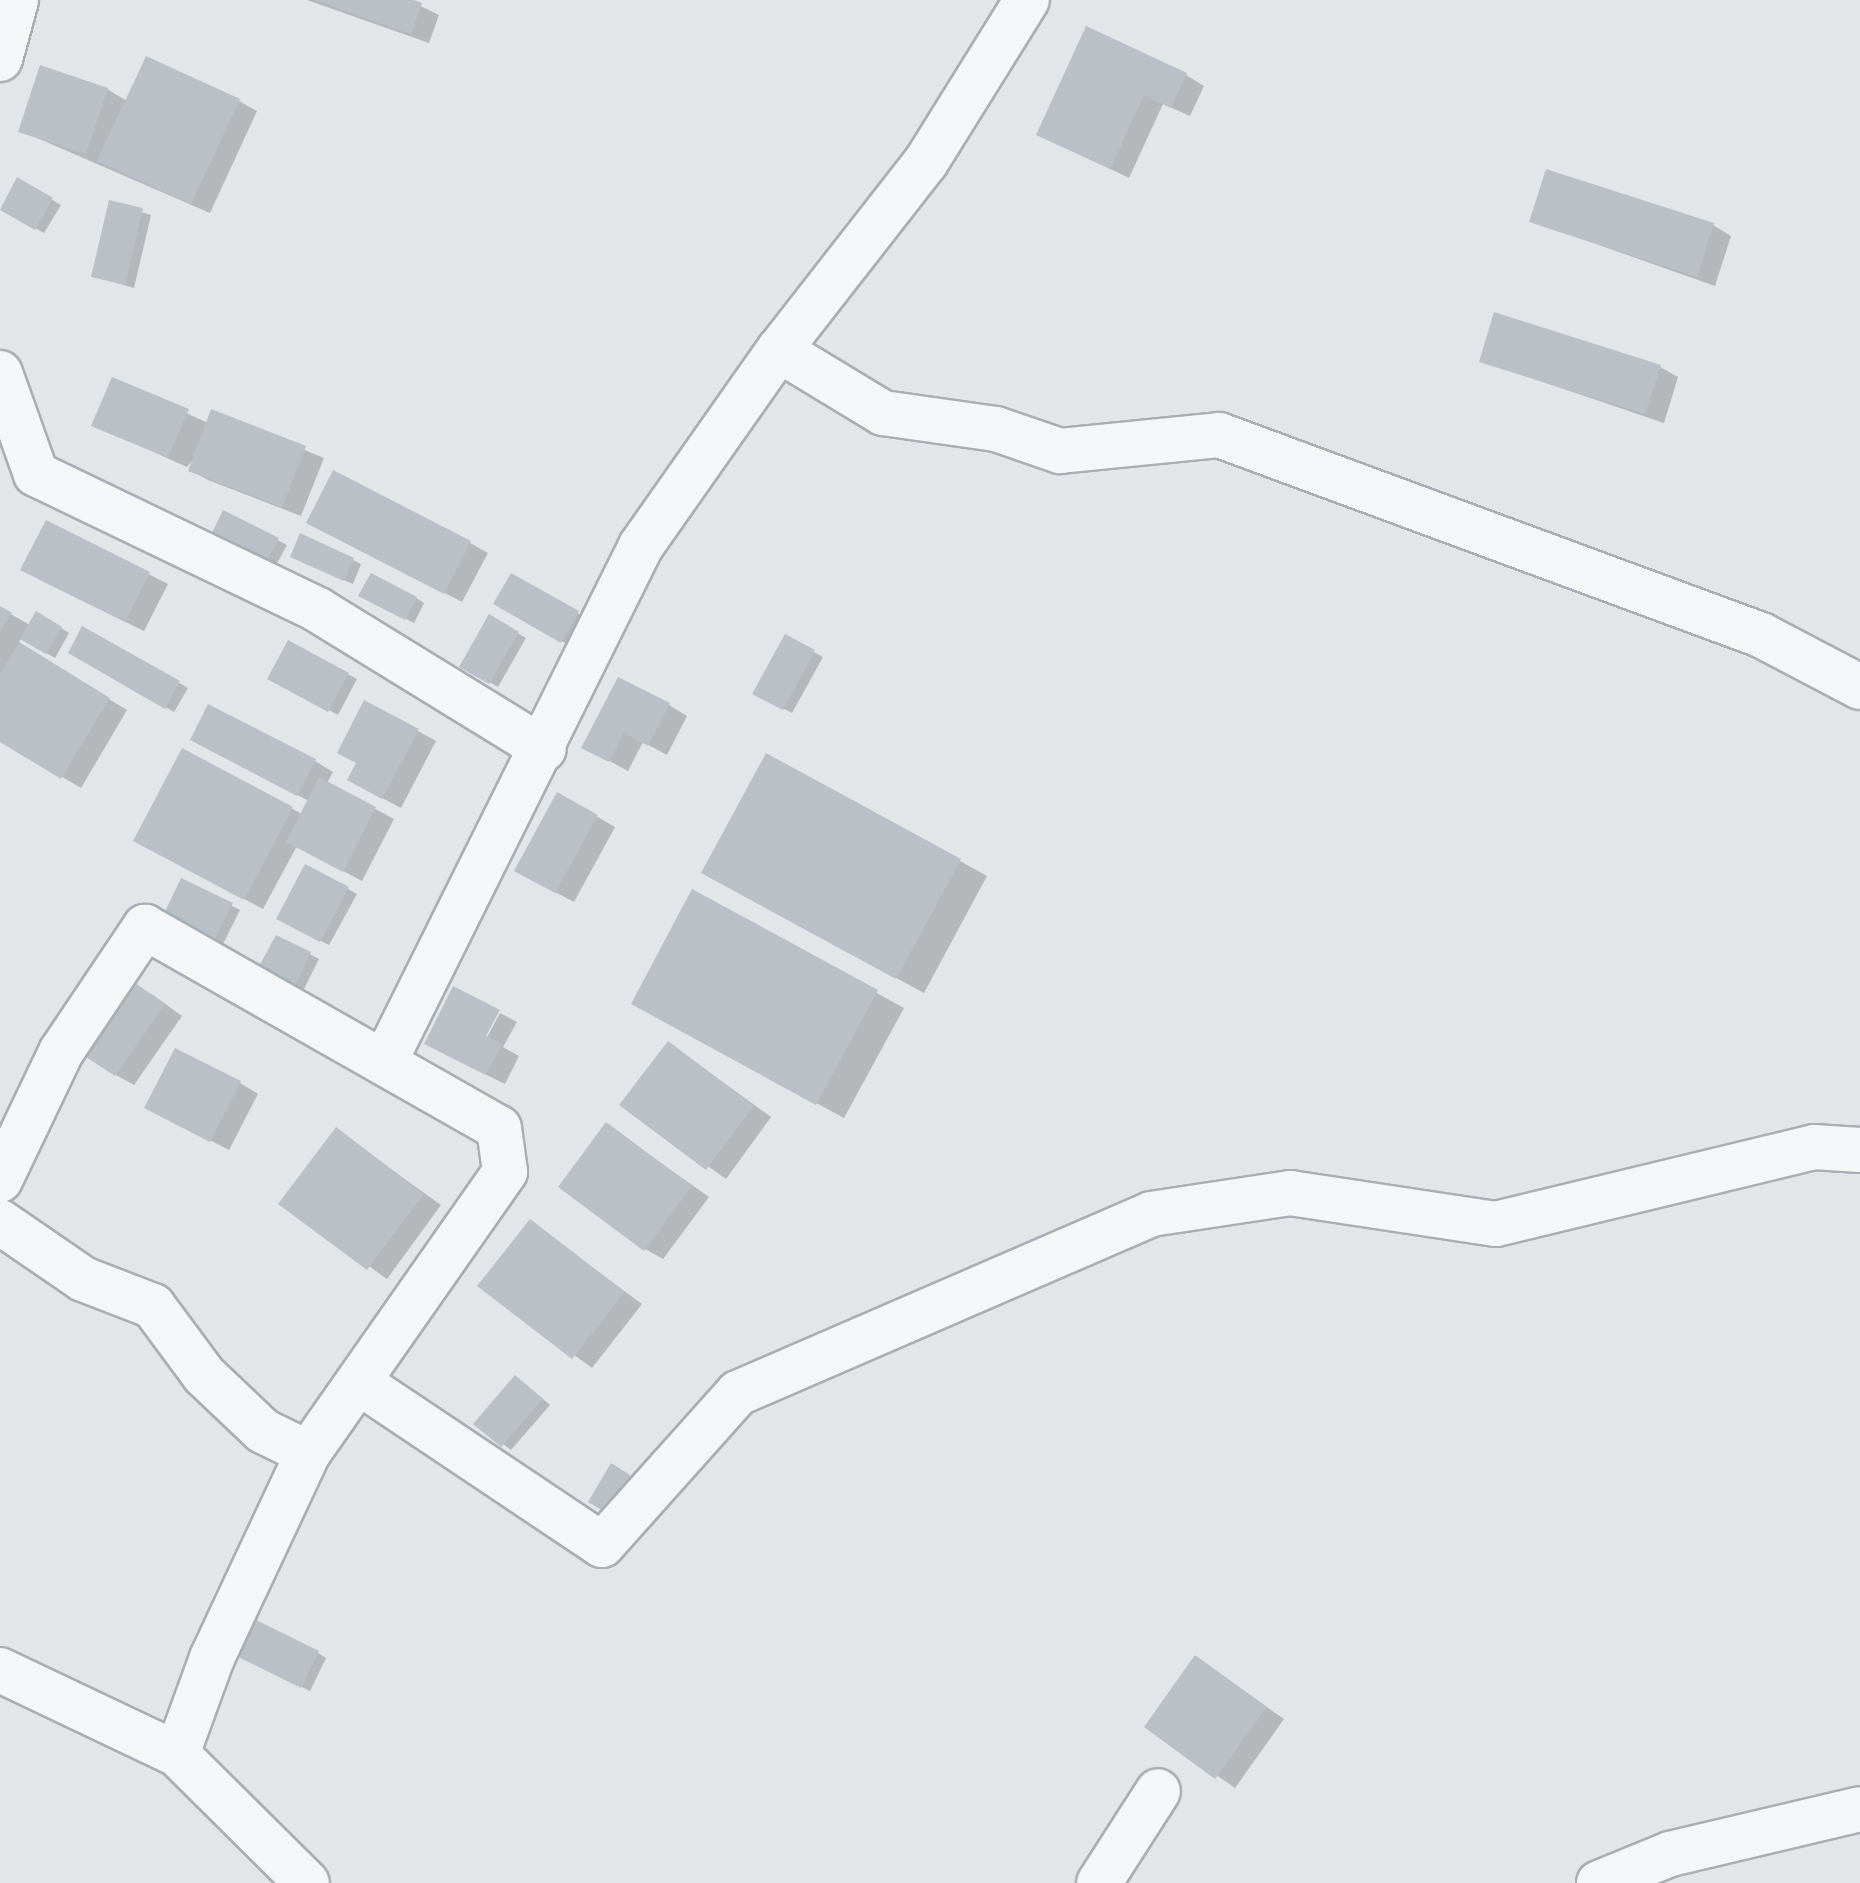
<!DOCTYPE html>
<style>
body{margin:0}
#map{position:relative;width:1860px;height:1883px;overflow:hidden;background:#e2e6e9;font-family:"Golos Text",sans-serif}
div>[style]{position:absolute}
.shadow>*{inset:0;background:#0003}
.building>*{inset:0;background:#bac0c6}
.roads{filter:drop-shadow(2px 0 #a8aeb3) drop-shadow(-2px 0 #a8aeb3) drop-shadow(0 2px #a8aeb3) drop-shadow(0 -2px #a8aeb3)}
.minor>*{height:44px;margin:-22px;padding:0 22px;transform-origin:22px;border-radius:22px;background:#f5f6f8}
span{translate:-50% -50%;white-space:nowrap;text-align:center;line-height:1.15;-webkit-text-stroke:6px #f2f5f7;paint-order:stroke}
</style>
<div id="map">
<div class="shadow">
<i style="clip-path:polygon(307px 0,408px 0,439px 15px,429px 43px)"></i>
<i style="clip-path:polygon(1186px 75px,1204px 86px,1190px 116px,1163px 104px,1129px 178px,1038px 134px)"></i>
<i style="clip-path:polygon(107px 89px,127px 101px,239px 101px,257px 111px,210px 213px,21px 131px)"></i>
<i style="clip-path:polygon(18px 180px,61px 205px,44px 233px,1px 208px)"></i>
<i style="clip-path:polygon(110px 203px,151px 215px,134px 288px,93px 276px)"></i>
<i style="clip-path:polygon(1531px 221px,1713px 225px,1731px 236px,1715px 286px)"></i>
<i style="clip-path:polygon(1481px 361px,1660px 367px,1678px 377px,1664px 423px)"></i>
<i style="clip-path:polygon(113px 380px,208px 423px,212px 412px,324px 458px,301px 516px,208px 480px,190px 470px,195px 457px,187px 467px,94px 425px)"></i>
<i style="clip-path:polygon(224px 512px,287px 545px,275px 567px,214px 534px)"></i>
<i style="clip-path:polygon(46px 522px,168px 584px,144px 631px,40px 580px)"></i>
<i style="clip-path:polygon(326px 532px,470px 543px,488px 553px,462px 602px)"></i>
<i style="clip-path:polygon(353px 560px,361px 564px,353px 584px,301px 561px)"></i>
<i style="clip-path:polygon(512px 576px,586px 618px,570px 646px,496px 603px)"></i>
<i style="clip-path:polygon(416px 598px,424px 603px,414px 623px,369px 600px)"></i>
<i style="clip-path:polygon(0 608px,30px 625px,37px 613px,69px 633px,55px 658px,21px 638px,18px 644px,127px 710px,81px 788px,0 740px)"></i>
<i style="clip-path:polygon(490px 617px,526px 638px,498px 687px,462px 666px)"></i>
<i style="clip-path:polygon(83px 628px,188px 688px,174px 712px,70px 652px)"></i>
<i style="clip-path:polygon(786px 637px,823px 657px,792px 713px,755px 693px)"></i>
<i style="clip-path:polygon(289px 643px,357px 679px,338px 715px,270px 678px)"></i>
<i style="clip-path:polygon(669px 705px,687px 716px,667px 755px,643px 742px,628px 771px,584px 747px)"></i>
<i style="clip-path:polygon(418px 731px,436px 741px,401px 808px,367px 790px,358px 763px)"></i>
<i style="clip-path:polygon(210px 750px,315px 761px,333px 772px,327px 783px,394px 819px,362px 881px,297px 846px,263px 909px,154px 851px,183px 751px,302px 814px,309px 801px)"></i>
<i style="clip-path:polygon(558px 794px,615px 827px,574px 902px,534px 881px)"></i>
<i style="clip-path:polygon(960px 861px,987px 876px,924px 993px,730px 888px)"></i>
<i style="clip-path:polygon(306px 866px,357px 894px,329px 945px,287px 924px)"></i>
<i style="clip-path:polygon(182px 881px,240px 910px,221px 948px,172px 924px)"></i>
<i style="clip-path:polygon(693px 892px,904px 1008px,844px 1118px,660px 1018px)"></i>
<i style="clip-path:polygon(277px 937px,319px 959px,304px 989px,269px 972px)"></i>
<i style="clip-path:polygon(150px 993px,182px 1016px,134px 1085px,116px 1075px)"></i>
<i style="clip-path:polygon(500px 1013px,517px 1022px,503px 1047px,519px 1056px,505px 1084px,444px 1054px,483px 1045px)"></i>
<i style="clip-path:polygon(669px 1043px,771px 1117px,726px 1179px,622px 1105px)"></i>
<i style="clip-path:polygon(240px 1083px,258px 1094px,229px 1150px,165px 1117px)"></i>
<i style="clip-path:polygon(607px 1125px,709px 1197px,663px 1259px,645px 1249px)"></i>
<i style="clip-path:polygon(336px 1130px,441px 1205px,387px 1279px,281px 1203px)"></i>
<i style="clip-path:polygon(530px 1222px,642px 1304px,592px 1368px,480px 1286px)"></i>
<i style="clip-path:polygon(524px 1383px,550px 1405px,511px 1450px,476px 1423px)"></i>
<i style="clip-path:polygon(612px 1466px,637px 1481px,616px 1516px)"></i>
<i style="clip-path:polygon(318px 1653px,326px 1658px,310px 1691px,239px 1656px)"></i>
<i style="clip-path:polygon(1195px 1657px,1284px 1719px,1235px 1788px,1147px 1726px)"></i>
</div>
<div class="building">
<i style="clip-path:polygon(315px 0,414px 0,422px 3px,411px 34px)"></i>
<i style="clip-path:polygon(1086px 26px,1187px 73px,1171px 108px,1144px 95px,1110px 169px,1036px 135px)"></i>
<i style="clip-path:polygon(146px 56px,240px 99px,191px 204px,97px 161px)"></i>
<i style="clip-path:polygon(40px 65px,108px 88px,86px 154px,18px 132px)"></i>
<i style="clip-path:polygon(1546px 169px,1714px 223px,1697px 277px,1529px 222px)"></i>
<i style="clip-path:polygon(17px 177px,53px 198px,35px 230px,0 210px)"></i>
<i style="clip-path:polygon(109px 200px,143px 208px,125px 285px,91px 277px)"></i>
<i style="clip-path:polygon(1494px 312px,1661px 365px,1645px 414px,1479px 362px)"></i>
<i style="clip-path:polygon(112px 377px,189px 409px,168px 458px,91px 426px)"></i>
<i style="clip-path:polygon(211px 409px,306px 446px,282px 507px,188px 471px)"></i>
<i style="clip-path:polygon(333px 470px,471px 541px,444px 594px,306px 523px)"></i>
<i style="clip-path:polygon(223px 510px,279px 538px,266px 563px,211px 535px)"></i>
<i style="clip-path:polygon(46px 520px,150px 572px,125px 622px,20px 570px)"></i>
<i style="clip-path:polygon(300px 533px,354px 558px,344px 581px,290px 557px)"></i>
<i style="clip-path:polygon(371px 573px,417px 597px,405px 620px,358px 596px)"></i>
<i style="clip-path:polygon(511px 573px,579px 611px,561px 643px,493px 604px)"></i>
<i style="clip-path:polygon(0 606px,12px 613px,0 633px)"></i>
<i style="clip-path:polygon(36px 611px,62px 627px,46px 654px,20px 639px)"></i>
<i style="clip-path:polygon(489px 614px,519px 632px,489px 684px,459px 667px)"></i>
<i style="clip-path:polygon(82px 626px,180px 681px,165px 709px,68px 653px)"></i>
<i style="clip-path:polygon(785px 634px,815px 650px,783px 710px,752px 694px)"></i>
<i style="clip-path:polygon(288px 640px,349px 673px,328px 712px,267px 679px)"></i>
<i style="clip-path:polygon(19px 642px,110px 698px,61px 779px,0 742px,0 674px)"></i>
<i style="clip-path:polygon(618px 677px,670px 703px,648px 746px,624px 733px,609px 762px,581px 748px)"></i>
<i style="clip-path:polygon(364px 700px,419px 729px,382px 799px,347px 780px,356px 763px,337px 753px)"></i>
<i style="clip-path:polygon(208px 704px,316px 759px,297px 796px,190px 740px)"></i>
<i style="clip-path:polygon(182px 748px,293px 807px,244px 900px,133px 841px)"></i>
<i style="clip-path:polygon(766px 753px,961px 859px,896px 979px,701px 873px)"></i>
<i style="clip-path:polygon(319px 777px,376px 807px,343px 872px,286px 842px)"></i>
<i style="clip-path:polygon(557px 792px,598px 815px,555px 893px,514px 871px)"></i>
<i style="clip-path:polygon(305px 864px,349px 887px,320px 942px,276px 919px)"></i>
<i style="clip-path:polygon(181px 878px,233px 903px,212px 945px,161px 920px)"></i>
<i style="clip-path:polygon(692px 889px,878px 990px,816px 1105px,631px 1004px)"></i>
<i style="clip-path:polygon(276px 935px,311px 952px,295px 986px,258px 968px)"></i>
<i style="clip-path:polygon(131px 980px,165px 1004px,115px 1076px,80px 1053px)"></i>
<i style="clip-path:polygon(453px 986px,500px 1010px,486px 1036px,502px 1044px,486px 1075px,424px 1044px)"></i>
<i style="clip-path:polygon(668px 1041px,754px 1106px,706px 1170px,619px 1105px)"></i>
<i style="clip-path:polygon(175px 1048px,241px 1081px,210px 1142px,144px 1108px)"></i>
<i style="clip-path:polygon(606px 1122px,692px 1186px,644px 1251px,558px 1187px)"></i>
<i style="clip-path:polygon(336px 1127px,424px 1194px,367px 1270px,278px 1204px)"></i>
<i style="clip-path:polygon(530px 1219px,625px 1292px,572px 1359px,477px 1286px)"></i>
<i style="clip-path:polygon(515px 1375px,543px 1399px,501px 1447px,473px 1424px)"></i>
<i style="clip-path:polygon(611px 1463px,630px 1475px,607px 1513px,588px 1502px)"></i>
<i style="clip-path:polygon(246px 1615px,319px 1651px,301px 1688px,228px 1652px)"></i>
<i style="clip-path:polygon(1195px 1655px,1267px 1707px,1215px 1779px,1144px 1727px)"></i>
</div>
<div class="roads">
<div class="minor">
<i style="left:0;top:59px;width:61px;rotate:-74.8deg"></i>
<i style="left:779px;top:350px;width:122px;rotate:31.2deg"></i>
<i style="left:883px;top:413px;width:114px;rotate:8.1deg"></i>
<i style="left:996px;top:429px;width:68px;rotate:19deg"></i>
<i style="left:1060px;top:451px;width:160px;rotate:-5.7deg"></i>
<i style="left:1219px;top:435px;width:578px;rotate:20.25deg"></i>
<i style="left:1761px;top:635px;width:112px;rotate:27.7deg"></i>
<i style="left:0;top:373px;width:107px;rotate:70.4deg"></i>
<i style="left:36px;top:474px;width:313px;rotate:25.7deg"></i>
<i style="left:318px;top:610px;width:265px;rotate:31.6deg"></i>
<i style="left:385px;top:1061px;width:575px;rotate:-63.57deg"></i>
<i style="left:641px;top:546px;width:240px;rotate:-54.9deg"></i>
<i style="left:779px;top:350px;width:239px;rotate:-52deg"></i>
<i style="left:926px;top:162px;width:191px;rotate:-58.1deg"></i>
<i style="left:0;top:1180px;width:142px;rotate:-64.5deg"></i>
<i style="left:61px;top:1052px;width:151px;rotate:-56.1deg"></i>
<i style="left:145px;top:927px;width:407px;rotate:29.6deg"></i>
<i style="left:499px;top:1128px;width:44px;rotate:82.2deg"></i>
<i style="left:505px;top:1172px;width:343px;rotate:125deg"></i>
<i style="left:308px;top:1453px;width:226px;rotate:115.1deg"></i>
<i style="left:212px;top:1658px;width:102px;rotate:110deg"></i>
<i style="left:0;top:1222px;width:101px;rotate:34.5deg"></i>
<i style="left:83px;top:1279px;width:75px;rotate:21.1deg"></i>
<i style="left:153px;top:1306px;width:86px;rotate:53.5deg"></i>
<i style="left:204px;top:1375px;width:81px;rotate:43.5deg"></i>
<i style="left:263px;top:1431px;width:50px;rotate:26.1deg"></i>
<i style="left:360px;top:1383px;width:291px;rotate:33.8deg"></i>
<i style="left:602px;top:1545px;width:204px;rotate:-48.2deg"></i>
<i style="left:738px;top:1393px;width:450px;rotate:-23.4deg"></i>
<i style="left:1151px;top:1214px;width:141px;rotate:-8.6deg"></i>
<i style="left:1290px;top:1193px;width:208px;rotate:8.6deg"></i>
<i style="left:1496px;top:1224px;width:327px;rotate:-13.6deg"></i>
<i style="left:1814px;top:1147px;width:46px;rotate:3.7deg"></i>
<i style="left:0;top:1670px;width:196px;rotate:25.4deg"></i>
<i style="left:177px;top:1754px;width:183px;rotate:44.8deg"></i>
<i style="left:1099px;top:1883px;width:109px;rotate:-57.3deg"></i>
<i style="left:1599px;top:1883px;width:77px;rotate:-22.2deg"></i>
<i style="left:1670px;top:1854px;width:195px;rotate:-13.3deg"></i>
</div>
</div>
</div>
